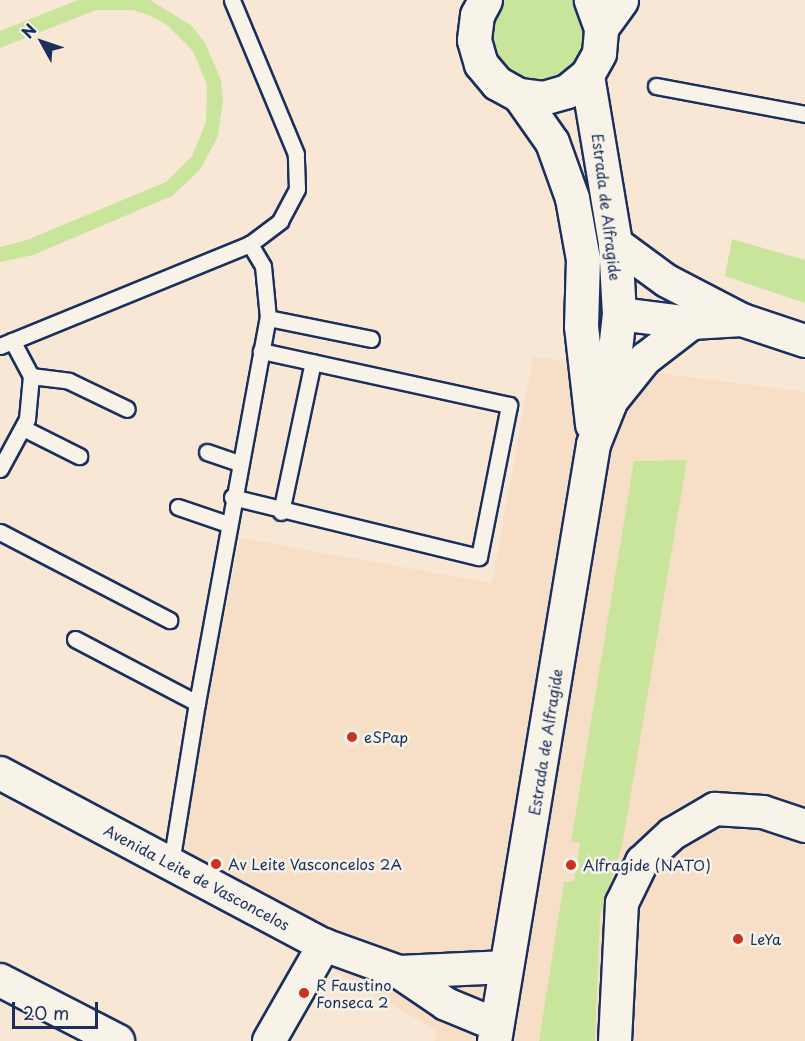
<!DOCTYPE html>
<style>
body{margin:0}
#map{position:relative;width:805px;height:1041px;overflow:hidden;background:#f7e7d4;font-family:"Playpen Sans",sans-serif}
div>[style]{position:absolute}
.built>*{inset:0;background:#f7dec6}
.green>*{inset:0;background:#c9e59b}
.roads{filter:drop-shadow(2px 0 #1b2f5e) drop-shadow(-2px 0 #1b2f5e) drop-shadow(0 2px #1b2f5e) drop-shadow(0 -2px #1b2f5e)}
.lane>*{height:15px;margin:-7.5px;padding:0 7.5px;transform-origin:7.5px;border-radius:7.5px;background:#f7f3e8}
.street>*{height:32px;margin:-16px;padding:0 16px;transform-origin:16px;border-radius:16px;background:#f7f3e8}
.secondary>*{height:33px;margin:-16.5px;padding:0 16.5px;transform-origin:16.5px;border-radius:16.5px;background:#f7f3e8}
.dots>*{width:16px;height:16px;translate:-50% -50%;box-sizing:border-box;border:3px solid #f7f3e8;border-radius:50%}
span{translate:-50% -50%;white-space:nowrap;text-align:center;line-height:1.15;-webkit-text-stroke:5px #f7f3e8;paint-order:stroke}
.street-label{font-size:15px;color:#1b2f5e}
.poi-label{font-size:15px;color:#1b2f5e}
.left{translate:0 -50%;text-align:left}
.north{position:absolute;left:12px;top:12px;width:60px;height:60px;-webkit-text-stroke:4px #f7f3e8;paint-order:stroke;rotate:310deg;font-size:16px;font-weight:700;line-height:24px;text-align:center;color:#1b2f5e}
.north::after{content:'';display:block;margin:auto;width:21px;height:27px;background:#1b2f5e;clip-path:polygon(50% 0,100% 100%,50% 72%,0 100%)}
.scale{position:absolute;left:12px;top:1002px;width:86px;height:27px;box-sizing:border-box;border:3px solid #1b2f5e;border-top:0;padding-left:8px;font-size:18px;line-height:21px;white-space:nowrap;color:#1b2f5e;-webkit-text-stroke:4px #f7f3e8;paint-order:stroke}
</style>
<div id="map">
<div class="built">
<i style="clip-path:polygon(533px 357px,805px 392px,805px 1041px,434px 1041px,437px 1031px,173px 876px,240px 538px,492px 583px)"></i>
</div>
<div class="green">
<i style="clip-path:polygon(78px 0,150px 0,192px 26px,205px 43px,221px 80px,223px 99px,218px 136px,200px 170px,172px 196px,33px 255px,0 262px,0 247px,27px 240px,166px 182px,192px 156px,206px 122px,207px 85px,193px 51px,167px 25px,151px 16px,133px 10px,96px 10px,0 48px,0 31px)"></i>
<i style="clip-path:polygon(504px 0,573px 0,581px 12px,586px 29px,584px 47px,575px 62px,562px 73px,546px 79px,528px 79px,512px 72px,500px 60px,492px 44px,491px 27px)"></i>
<i style="clip-path:polygon(732px 239px,805px 260px,805px 303px,725px 276px)"></i>
<i style="clip-path:polygon(687px 460px,622px 846px,600px 915px,595px 1041px,539px 1041px,564px 882px,574px 881px,580px 843px,571px 842px,634px 461px)"></i>
</div>
<div class="roads">
<div class="lane">
<i style="left:656px;top:86px;width:152px;rotate:10.6deg"></i>
<i style="left:268px;top:318px;width:105px;rotate:11.5deg"></i>
<i style="left:0;top:346px;width:270px;rotate:-22.2deg"></i>
<i style="left:250px;top:244px;width:38px;rotate:-37deg"></i>
<i style="left:280px;top:221px;width:36px;rotate:-62deg"></i>
<i style="left:297px;top:189px;width:35px;rotate:-92deg"></i>
<i style="left:296px;top:154px;width:167px;rotate:-112.6deg"></i>
<i style="left:31px;top:376px;width:38px;rotate:7deg"></i>
<i style="left:69px;top:381px;width:64px;rotate:25.8deg"></i>
<i style="left:23px;top:428px;width:63px;rotate:26.6deg"></i>
<i style="left:207px;top:452px;width:34px;rotate:19deg"></i>
<i style="left:0;top:469px;width:57px;rotate:-61.6deg"></i>
<i style="left:27px;top:419px;width:43px;rotate:-84.7deg"></i>
<i style="left:31px;top:376px;width:40px;rotate:-118deg"></i>
<i style="left:232px;top:497px;width:254px;rotate:13.7deg"></i>
<i style="left:479px;top:557px;width:155px;rotate:-78.8deg"></i>
<i style="left:509px;top:405px;width:254px;rotate:-167.7deg"></i>
<i style="left:178px;top:507px;width:53px;rotate:18.8deg"></i>
<i style="left:281px;top:512px;width:153px;rotate:-78deg"></i>
<i style="left:0;top:532px;width:191px;rotate:27.5deg"></i>
<i style="left:75px;top:639px;width:138px;rotate:27.7deg"></i>
<i style="left:197px;top:703px;width:391px;rotate:-79.6deg"></i>
<i style="left:268px;top:318px;width:52px;rotate:-95.5deg"></i>
<i style="left:263px;top:266px;width:26px;rotate:-121deg"></i>
<i style="left:171px;top:863px;width:162px;rotate:-80.8deg"></i>
</div>
<div class="street">
<i style="left:615px;top:243px;width:64px;rotate:36.2deg"></i>
<i style="left:667px;top:281px;width:85px;rotate:27.5deg"></i>
<i style="left:742px;top:320px;width:66px;rotate:18.4deg"></i>
<i style="left:619px;top:314px;width:74px;rotate:7deg"></i>
<i style="left:692px;top:323px;width:50px;rotate:-3.4deg"></i>
<i style="left:609px;top:404px;width:58px;rotate:-51.3deg"></i>
<i style="left:645px;top:359px;width:59px;rotate:-37.5deg"></i>
<i style="left:0;top:773px;width:367px;rotate:28deg"></i>
<i style="left:324px;top:945px;width:80px;rotate:19.8deg"></i>
<i style="left:399px;top:972px;width:57px;rotate:34.2deg"></i>
<i style="left:446px;top:1004px;width:55px;rotate:22.4deg"></i>
<i style="left:399px;top:972px;width:108px;rotate:-2.7deg"></i>
<i style="left:0;top:980px;width:133px;rotate:27.3deg"></i>
<i style="left:269px;top:1041px;width:111px;rotate:-60.2deg"></i>
<i style="left:615px;top:1041px;width:138px;rotate:-87.1deg"></i>
<i style="left:622px;top:903px;width:46px;rotate:-64deg"></i>
<i style="left:642px;top:862px;width:41px;rotate:-43deg"></i>
<i style="left:672px;top:834px;width:50px;rotate:-30.2deg"></i>
<i style="left:715px;top:809px;width:48px;rotate:3.6deg"></i>
<i style="left:763px;top:812px;width:44px;rotate:18.4deg"></i>
</div>
<div class="secondary">
<i style="left:485px;top:0;width:17px;rotate:118deg"></i>
<i style="left:477px;top:15px;width:25px;rotate:97deg"></i>
<i style="left:474px;top:40px;width:25px;rotate:74deg"></i>
<i style="left:481px;top:64px;width:25px;rotate:50deg"></i>
<i style="left:497px;top:83px;width:25px;rotate:29deg"></i>
<i style="left:519px;top:95px;width:24px;rotate:7deg"></i>
<i style="left:543px;top:98px;width:25px;rotate:-16deg"></i>
<i style="left:567px;top:91px;width:26px;rotate:-39deg"></i>
<i style="left:587px;top:75px;width:25px;rotate:-61deg"></i>
<i style="left:599px;top:53px;width:25px;rotate:-85deg"></i>
<i style="left:601px;top:28px;width:30px;rotate:-110deg"></i>
<i style="left:601px;top:28px;width:34px;rotate:-54deg"></i>
<i style="left:519px;top:95px;width:57px;rotate:54.9deg"></i>
<i style="left:552px;top:142px;width:59px;rotate:70.3deg"></i>
<i style="left:572px;top:198px;width:62px;rotate:79.8deg"></i>
<i style="left:583px;top:259px;width:67px;rotate:91.7deg"></i>
<i style="left:581px;top:326px;width:99px;rotate:83.6deg"></i>
<i style="left:494px;top:1041px;width:605px;rotate:-80.58deg"></i>
<i style="left:593px;top:444px;width:43px;rotate:-68.2deg"></i>
<i style="left:609px;top:404px;width:91px;rotate:-83.7deg"></i>
<i style="left:619px;top:314px;width:71px;rotate:-93.2deg"></i>
<i style="left:615px;top:243px;width:170px;rotate:-99.5deg"></i>
</div>
</div>
<div class="dots">
<i style="left:352px;top:737px;background:#c8321e"></i>
<i style="left:216px;top:864px;background:#c8321e"></i>
<i style="left:571px;top:865px;background:#c8321e"></i>
<i style="left:738px;top:939px;background:#c8321e"></i>
<i style="left:304px;top:993px;background:#c8321e"></i>
</div>
<div class="street-label">
<span style="left:607px;top:207px;rotate:83deg">Estrada de Alfragide</span>
<span style="left:545px;top:742px;rotate:-81deg">Estrada de Alfragide</span>
<span style="left:197px;top:877px;rotate:28deg">Avenida Leite de Vasconcelos</span>
</div>
<div class="poi-label">
<span class="left" style="left:364px;top:737px">eSPap</span>
<span class="left" style="left:228px;top:864px">Av Leite Vasconcelos 2A</span>
<span class="left" style="left:583px;top:865px">Alfragide (NATO)</span>
<span class="left" style="left:750px;top:939px">LeYa</span>
<span class="left" style="left:316px;top:993px">R Faustino<br>Fonseca 2</span>
</div>
<div class="north">N</div>
<div class="scale">20 m</div>
</div>
